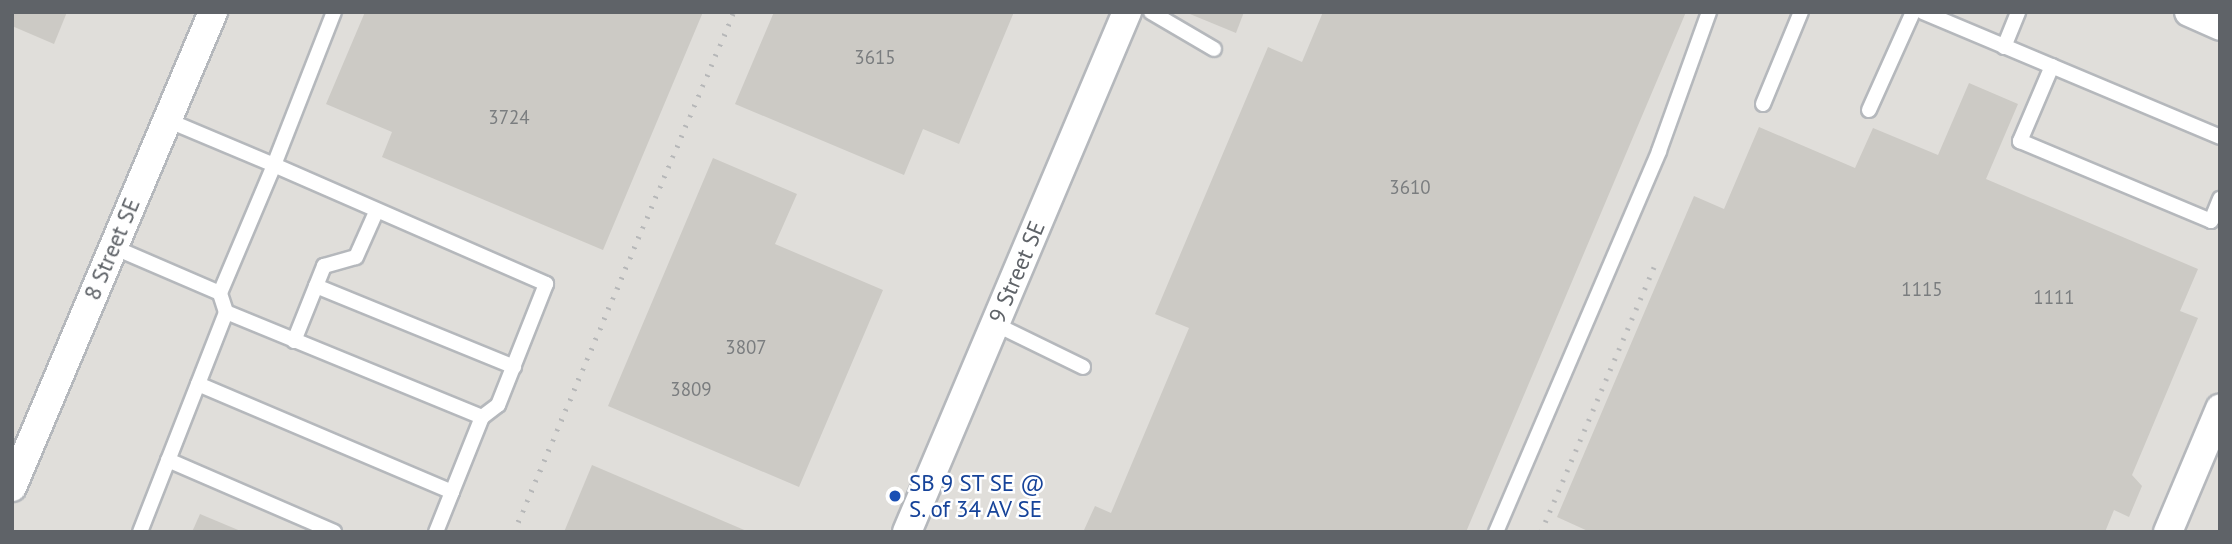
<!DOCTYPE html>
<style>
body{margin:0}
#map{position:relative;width:2232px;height:544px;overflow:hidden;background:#f1efe8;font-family:"PT Sans",sans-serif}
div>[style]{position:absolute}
.industrial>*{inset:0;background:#e0deda}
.building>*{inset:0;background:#cccac5}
.roads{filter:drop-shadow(2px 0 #b5b8bc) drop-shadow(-2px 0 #b5b8bc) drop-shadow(0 2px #b5b8bc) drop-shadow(0 -2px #b5b8bc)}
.lane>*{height:14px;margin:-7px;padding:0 7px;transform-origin:7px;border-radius:7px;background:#fff}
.street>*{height:28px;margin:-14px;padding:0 14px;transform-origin:14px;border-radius:14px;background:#fff}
.rail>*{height:5px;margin-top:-2.5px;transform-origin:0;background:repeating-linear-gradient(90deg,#b6b7b8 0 2px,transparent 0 11px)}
.dots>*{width:19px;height:19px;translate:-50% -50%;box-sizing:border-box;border:4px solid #fff;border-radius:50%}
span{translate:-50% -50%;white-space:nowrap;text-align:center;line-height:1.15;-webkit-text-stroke:5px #fff;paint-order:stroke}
.number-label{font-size:19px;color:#7a7d7f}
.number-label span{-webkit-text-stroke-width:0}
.street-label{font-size:23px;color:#5f6368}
.transit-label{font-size:23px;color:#164399}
.left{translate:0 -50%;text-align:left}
.frame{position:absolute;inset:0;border:14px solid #5f6368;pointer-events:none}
</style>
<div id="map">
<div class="industrial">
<i style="clip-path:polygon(12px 12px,2220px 12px,2220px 532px,12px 532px)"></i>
</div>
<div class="building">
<i style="clip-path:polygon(12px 12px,67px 12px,54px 44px,12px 26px)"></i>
<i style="clip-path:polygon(365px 12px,703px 12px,603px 250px,382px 157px,392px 132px,326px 104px)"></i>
<i style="clip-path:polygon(774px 12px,1014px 12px,959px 144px,923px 129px,904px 175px,735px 104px)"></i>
<i style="clip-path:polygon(1185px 12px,1244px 12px,1236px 33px)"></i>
<i style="clip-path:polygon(1323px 12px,1686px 12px,1466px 532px,1084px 530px,1095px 506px,1111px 513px,1189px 328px,1155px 314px,1268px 47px,1302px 62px)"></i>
<i style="clip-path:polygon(1969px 83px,2018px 104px,1986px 179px,2198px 269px,2180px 311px,2198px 318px,2132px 475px,2142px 486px,2129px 517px,2114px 510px,2105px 532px,1590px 532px,1557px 517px,1694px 196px,1724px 209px,1759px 127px,1855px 168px,1873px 128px,1938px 155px)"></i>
<i style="clip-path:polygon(713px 158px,797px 194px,775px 244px,883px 290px,799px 487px,608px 406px)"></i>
<i style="clip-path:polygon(592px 465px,749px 532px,564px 532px)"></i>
<i style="clip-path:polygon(200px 514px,243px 532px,192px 532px)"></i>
</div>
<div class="roads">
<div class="lane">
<i style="left:1151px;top:12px;width:73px;rotate:30.4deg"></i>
<i style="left:1923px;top:12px;width:322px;rotate:22.8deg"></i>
<i style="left:2004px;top:47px;width:38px;rotate:-68deg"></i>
<i style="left:2052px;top:66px;width:82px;rotate:113.1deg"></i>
<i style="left:2020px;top:141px;width:207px;rotate:22.7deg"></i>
<i style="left:2211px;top:221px;width:24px;rotate:-68deg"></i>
<i style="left:1763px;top:104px;width:100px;rotate:-67.6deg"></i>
<i style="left:1869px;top:110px;width:107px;rotate:-65.8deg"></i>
<i style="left:167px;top:120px;width:116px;rotate:22.8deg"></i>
<i style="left:274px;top:165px;width:164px;rotate:-68.6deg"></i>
<i style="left:113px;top:247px;width:116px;rotate:23.3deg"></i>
<i style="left:220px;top:293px;width:139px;rotate:-67.1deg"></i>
<i style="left:274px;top:165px;width:297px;rotate:23.6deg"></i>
<i style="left:546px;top:284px;width:130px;rotate:111.6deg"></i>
<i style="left:498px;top:405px;width:20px;rotate:143deg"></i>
<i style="left:482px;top:417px;width:277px;rotate:-157.7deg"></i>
<i style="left:226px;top:312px;width:20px;rotate:-108deg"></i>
<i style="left:316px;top:286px;width:214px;rotate:22.2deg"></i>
<i style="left:995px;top:324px;width:98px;rotate:26deg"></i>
<i style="left:294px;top:341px;width:81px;rotate:-68.2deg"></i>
<i style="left:324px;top:266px;width:33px;rotate:-16deg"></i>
<i style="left:356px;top:257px;width:49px;rotate:-66deg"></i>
<i style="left:198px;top:384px;width:276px;rotate:23deg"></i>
<i style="left:452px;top:492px;width:81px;rotate:-68.2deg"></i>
<i style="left:168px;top:460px;width:181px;rotate:23.4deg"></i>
<i style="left:140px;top:532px;width:236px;rotate:-68.6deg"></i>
<i style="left:436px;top:532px;width:43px;rotate:-68.2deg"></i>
<i style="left:1496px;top:532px;width:414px;rotate:-66.8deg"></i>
<i style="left:1659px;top:151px;width:148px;rotate:-70.2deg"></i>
</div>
<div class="street">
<i style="left:2189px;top:12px;width:34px;rotate:24deg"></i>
<i style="left:12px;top:487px;width:516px;rotate:-67.06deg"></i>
<i style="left:907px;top:532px;width:565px;rotate:-67.07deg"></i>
<i style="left:2168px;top:532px;width:134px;rotate:-67.1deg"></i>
</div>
</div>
<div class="rail">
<i style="left:514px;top:532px;width:565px;rotate:-67.07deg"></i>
<i style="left:1541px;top:532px;width:296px;rotate:-66.9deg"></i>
</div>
<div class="dots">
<i style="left:895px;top:496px;background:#1a4fb4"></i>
</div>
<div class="number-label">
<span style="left:875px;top:58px">3615</span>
<span style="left:509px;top:118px">3724</span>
<span style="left:1410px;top:188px">3610</span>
<span style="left:1922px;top:290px">1115</span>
<span style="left:2054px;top:298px">1111</span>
<span style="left:746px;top:348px">3807</span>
<span style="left:691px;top:390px">3809</span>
</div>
<div class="street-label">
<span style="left:112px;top:249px;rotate:-67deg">8 Street SE</span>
<span style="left:1017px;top:272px;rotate:-67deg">9 Street SE</span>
</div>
<div class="transit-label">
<span class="left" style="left:909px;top:496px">SB 9 ST SE @<br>S. of 34 AV SE</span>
</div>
<div class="frame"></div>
</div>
